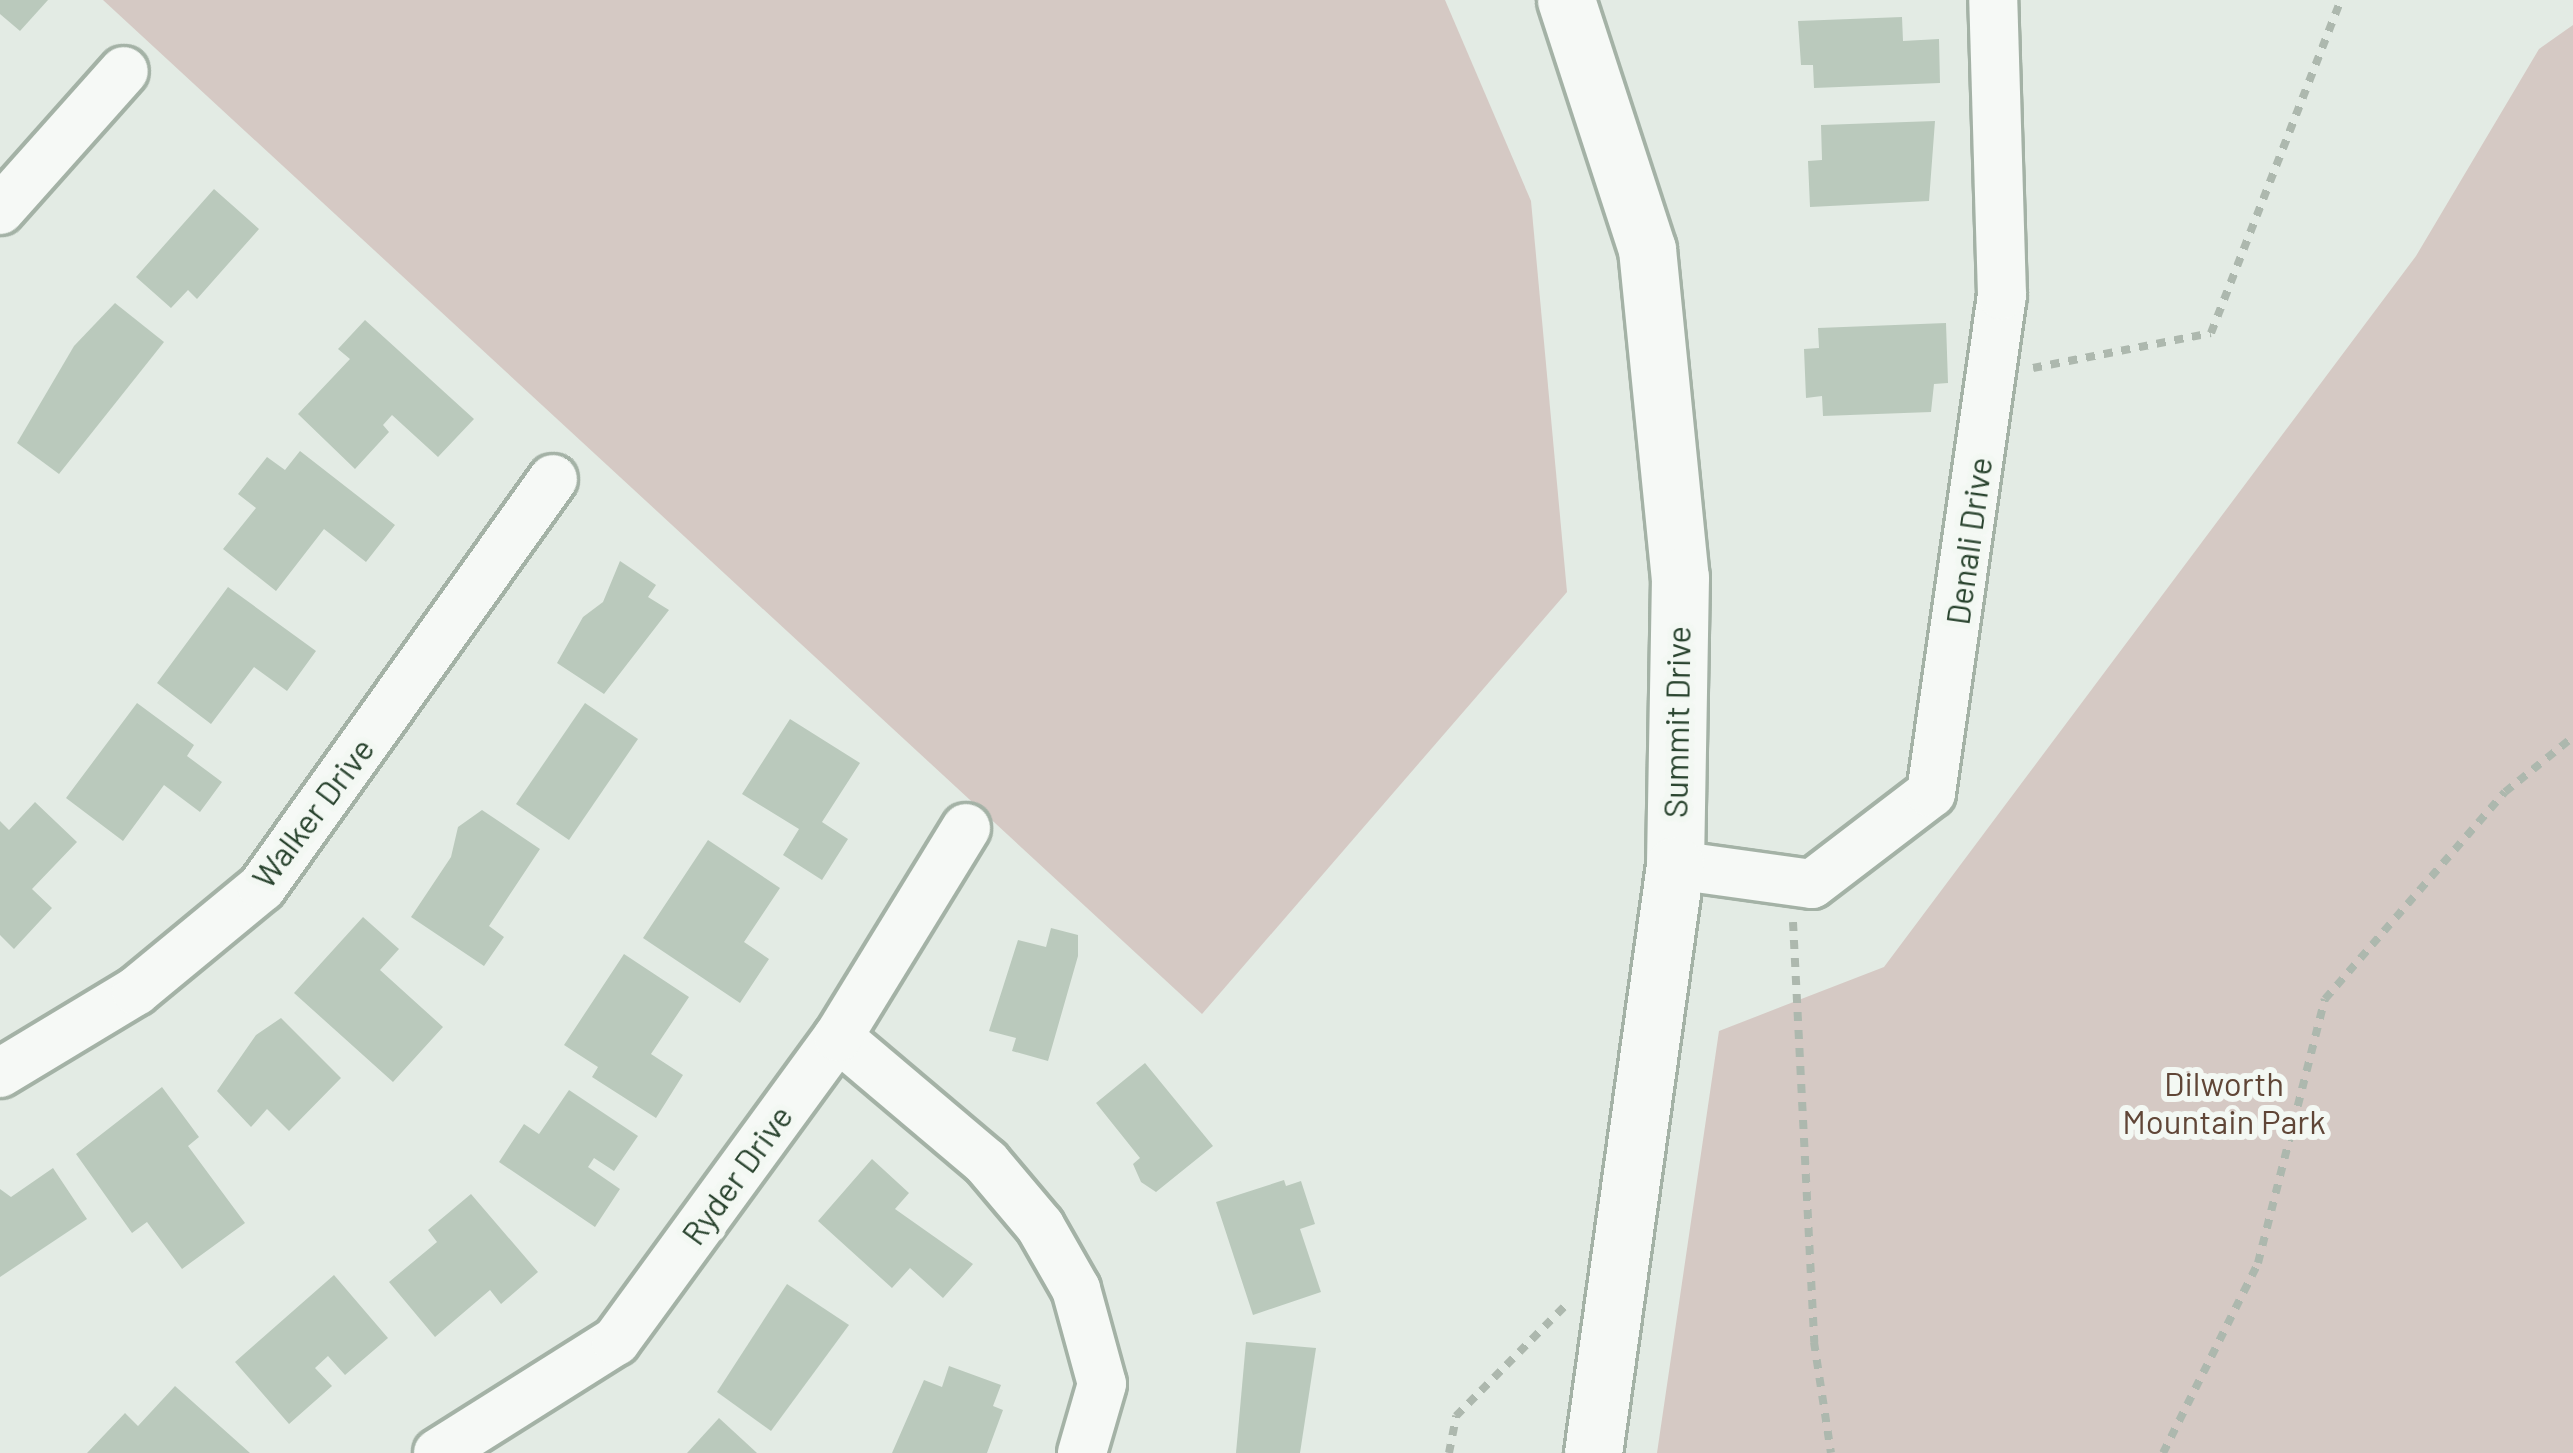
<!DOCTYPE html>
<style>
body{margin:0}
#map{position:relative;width:2573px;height:1453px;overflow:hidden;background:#e3ebe4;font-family:Barlow,sans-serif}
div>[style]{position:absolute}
.green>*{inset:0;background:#d5c9c4}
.building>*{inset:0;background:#bac9bc}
.path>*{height:8px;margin-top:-4px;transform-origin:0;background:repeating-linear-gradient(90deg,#adb8ae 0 9px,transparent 0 18px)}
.roads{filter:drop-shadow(3px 0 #a4b2a6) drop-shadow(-3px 0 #a4b2a6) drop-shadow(0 3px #a4b2a6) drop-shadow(0 -3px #a4b2a6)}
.minor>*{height:48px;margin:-24px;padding:0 24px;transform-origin:24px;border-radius:24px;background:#f6f9f6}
.tertiary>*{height:57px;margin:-28.5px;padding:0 28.5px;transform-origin:28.5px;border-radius:28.5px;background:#f6f9f6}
span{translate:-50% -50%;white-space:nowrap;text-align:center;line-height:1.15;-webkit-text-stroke:12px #f3f8f3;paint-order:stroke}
.street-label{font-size:33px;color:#2a442f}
.park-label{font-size:33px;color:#604637}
</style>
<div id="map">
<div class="green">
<i style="clip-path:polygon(103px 0,1445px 0,1531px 201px,1567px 592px,1202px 1014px)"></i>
<i style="clip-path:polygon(2573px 25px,2573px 1453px,1657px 1453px,1719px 1031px,1884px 967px,2416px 256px,2539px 49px)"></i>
</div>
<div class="building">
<i style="clip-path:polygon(0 0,48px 0,20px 31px,0 14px)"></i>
<i style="clip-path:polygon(1902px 17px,1903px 41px,1939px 39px,1940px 83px,1814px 88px,1813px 65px,1801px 65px,1798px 21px)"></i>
<i style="clip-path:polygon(1935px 121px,1929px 201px,1810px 207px,1808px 161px,1822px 160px,1821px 125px)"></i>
<i style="clip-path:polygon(214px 189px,259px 229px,197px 299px,188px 290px,171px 308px,136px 277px)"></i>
<i style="clip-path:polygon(115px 303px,164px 342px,59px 474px,17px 443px,74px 346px)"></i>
<i style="clip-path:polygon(365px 320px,474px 419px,438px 457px,392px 415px,383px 425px,389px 432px,355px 469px,298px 414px,350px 359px,338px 349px)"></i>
<i style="clip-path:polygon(1946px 323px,1948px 383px,1934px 384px,1931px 412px,1823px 416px,1822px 396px,1806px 398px,1804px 349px,1819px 348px,1818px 328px)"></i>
<i style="clip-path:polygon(300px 451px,395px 525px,366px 562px,324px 529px,276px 591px,223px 549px,256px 508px,238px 494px,267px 457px,285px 470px)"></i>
<i style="clip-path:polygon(620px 561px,656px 585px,648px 597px,669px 610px,604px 694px,557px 663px,583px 617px,603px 602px)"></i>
<i style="clip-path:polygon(228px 587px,316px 651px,287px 691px,254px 667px,211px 724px,157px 683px)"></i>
<i style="clip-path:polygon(137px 703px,194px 745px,187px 756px,222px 782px,200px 812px,164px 785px,123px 841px,66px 798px)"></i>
<i style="clip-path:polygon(585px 703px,638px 739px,569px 840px,516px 804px)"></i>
<i style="clip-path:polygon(790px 719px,860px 763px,822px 822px,848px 839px,822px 880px,783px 855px,799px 829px,742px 794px)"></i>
<i style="clip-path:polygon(35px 802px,77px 842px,32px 889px,52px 908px,14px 949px,0 935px,0 821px,9px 830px)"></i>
<i style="clip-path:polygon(482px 810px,540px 849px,489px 926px,504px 937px,484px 966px,411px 917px,451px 857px,458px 827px)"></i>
<i style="clip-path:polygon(708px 840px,780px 888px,744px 942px,769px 959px,740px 1003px,643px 938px)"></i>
<i style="clip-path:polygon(363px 917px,399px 949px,380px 970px,443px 1027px,393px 1082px,294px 993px)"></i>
<i style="clip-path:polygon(1051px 928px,1078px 935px,1078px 956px,1048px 1061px,1012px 1051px,1016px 1038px,989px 1031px,1018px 940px,1046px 947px)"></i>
<i style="clip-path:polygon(624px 954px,689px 997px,651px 1054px,683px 1075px,656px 1118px,592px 1077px,598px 1067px,564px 1045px)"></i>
<i style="clip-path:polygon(281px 1018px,341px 1078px,289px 1131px,267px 1109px,251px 1127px,217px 1091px,256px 1035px)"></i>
<i style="clip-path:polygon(1145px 1063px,1213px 1146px,1156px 1192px,1141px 1182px,1133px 1164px,1140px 1158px,1096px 1103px)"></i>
<i style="clip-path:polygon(162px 1087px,199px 1137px,188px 1146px,245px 1223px,182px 1269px,147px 1222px,132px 1233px,76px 1154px)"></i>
<i style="clip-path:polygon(569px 1090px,638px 1136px,614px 1171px,594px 1158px,588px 1167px,620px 1189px,595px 1227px,499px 1162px,524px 1124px,539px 1134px)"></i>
<i style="clip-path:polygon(872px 1159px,909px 1193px,895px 1209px,973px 1264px,943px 1298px,910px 1268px,892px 1288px,818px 1221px)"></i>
<i style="clip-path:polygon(53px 1168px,87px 1219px,0 1277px,0 1189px,11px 1197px)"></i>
<i style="clip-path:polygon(1284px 1180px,1286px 1186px,1301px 1181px,1315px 1224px,1300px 1229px,1321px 1292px,1253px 1315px,1216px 1202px)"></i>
<i style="clip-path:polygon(471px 1194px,538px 1272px,501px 1304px,490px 1290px,435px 1337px,389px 1282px,437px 1242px,428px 1230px)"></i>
<i style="clip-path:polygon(334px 1275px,388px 1338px,345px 1375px,328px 1356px,315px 1368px,332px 1386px,289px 1424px,235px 1362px)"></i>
<i style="clip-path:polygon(787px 1284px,849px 1325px,771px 1431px,717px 1392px)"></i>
<i style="clip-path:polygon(1246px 1342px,1316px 1348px,1300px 1453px,1236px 1453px)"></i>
<i style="clip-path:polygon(949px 1366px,1001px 1385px,993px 1406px,1003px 1410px,987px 1453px,892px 1453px,924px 1380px,942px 1387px)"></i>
<i style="clip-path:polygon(175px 1386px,250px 1453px,87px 1453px,125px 1413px,138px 1426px)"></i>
<i style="clip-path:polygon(719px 1418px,757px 1453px,687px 1453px)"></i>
</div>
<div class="path">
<i style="left:2033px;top:368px;width:181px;rotate:-11.1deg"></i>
<i style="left:2211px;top:333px;width:357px;rotate:-68.7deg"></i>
<i style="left:1793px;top:922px;width:421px;rotate:87.1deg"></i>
<i style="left:1814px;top:1342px;width:112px;rotate:81.3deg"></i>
<i style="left:1449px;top:1453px;width:38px;rotate:-79deg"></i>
<i style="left:1456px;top:1416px;width:156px;rotate:-45.3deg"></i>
<i style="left:2163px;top:1453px;width:212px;rotate:-63.4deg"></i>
<i style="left:2258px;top:1263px;width:272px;rotate:-75.8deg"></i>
<i style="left:2325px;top:999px;width:274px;rotate:-49deg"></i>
<i style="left:2505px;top:792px;width:87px;rotate:-39deg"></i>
</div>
<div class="roads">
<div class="minor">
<i style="left:0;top:210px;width:186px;rotate:-48.3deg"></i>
<i style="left:1675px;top:865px;width:138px;rotate:7.9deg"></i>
<i style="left:1812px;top:884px;width:150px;rotate:-37.4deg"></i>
<i style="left:1931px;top:793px;width:503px;rotate:-81.89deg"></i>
<i style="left:2002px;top:295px;width:295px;rotate:-91.7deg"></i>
<i style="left:838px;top:1037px;width:194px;rotate:40.2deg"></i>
<i style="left:986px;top:1162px;width:84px;rotate:49.8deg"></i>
<i style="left:1040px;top:1226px;width:73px;rotate:60.3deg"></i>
<i style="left:1076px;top:1289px;width:98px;rotate:74.7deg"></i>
<i style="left:1102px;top:1384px;width:72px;rotate:106.2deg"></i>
<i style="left:0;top:1073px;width:159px;rotate:-31.1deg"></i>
<i style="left:136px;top:991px;width:163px;rotate:-39.5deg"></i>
<i style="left:262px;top:887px;width:501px;rotate:-54.5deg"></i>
<i style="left:438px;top:1453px;width:210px;rotate:-32.2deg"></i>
<i style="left:616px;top:1341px;width:376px;rotate:-53.9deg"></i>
<i style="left:838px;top:1037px;width:245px;rotate:-58.5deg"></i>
</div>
<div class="tertiary">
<i style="left:1566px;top:0;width:262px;rotate:72deg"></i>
<i style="left:1647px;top:249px;width:330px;rotate:84.3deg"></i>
<i style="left:1680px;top:577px;width:288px;rotate:91deg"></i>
<i style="left:1675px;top:865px;width:594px;rotate:97.94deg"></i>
</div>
</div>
<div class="street-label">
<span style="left:1969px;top:541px;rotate:-82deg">Denali Drive</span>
<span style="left:1677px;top:722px;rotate:-89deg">Summit Drive</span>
<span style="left:313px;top:813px;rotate:-53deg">Walker Drive</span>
<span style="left:737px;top:1175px;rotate:-54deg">Ryder Drive</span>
</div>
<div class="park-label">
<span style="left:2224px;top:1103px">Dilworth<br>Mountain Park</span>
</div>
</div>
